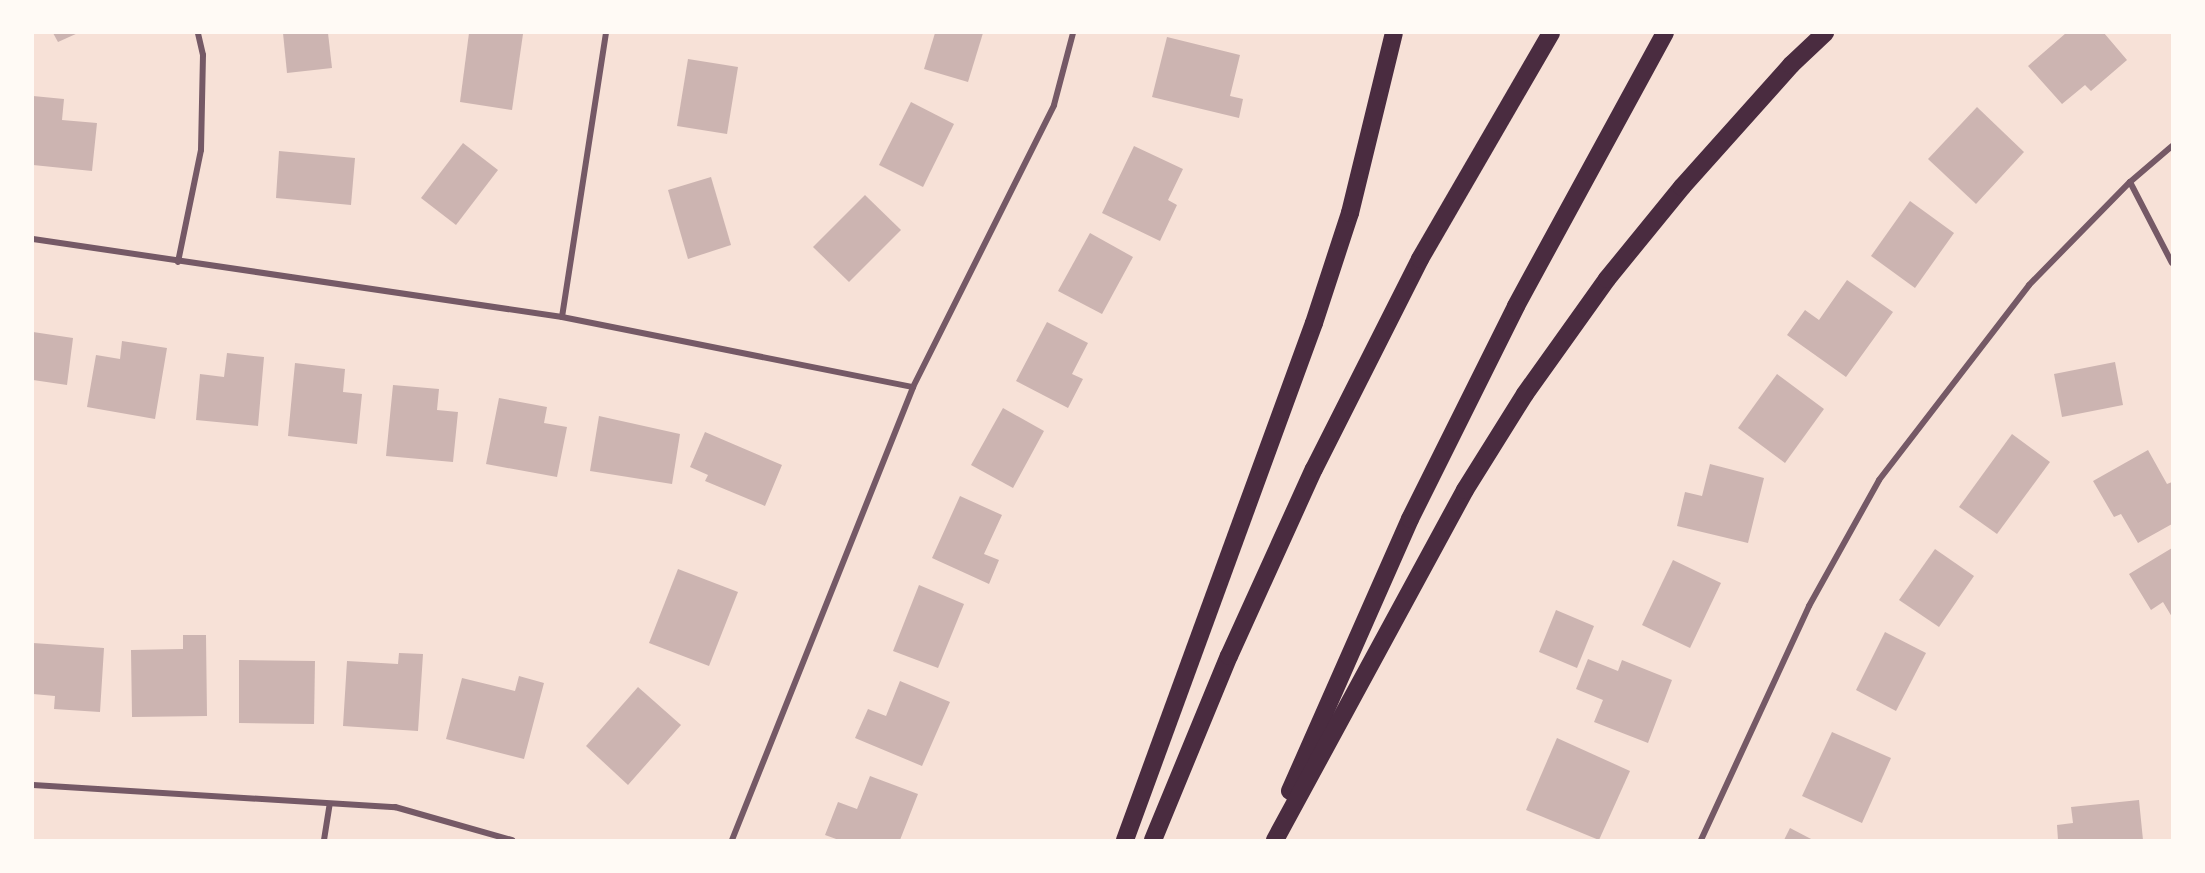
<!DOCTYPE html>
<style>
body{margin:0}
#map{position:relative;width:2205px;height:873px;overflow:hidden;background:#f7e1d7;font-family:Roboto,sans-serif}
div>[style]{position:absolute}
.building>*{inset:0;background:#ccb4b1}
.minor>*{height:6px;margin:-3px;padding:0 3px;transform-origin:3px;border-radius:3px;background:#755966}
.motorway>*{height:18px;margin:-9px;padding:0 9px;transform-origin:9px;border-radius:9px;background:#4a2c40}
span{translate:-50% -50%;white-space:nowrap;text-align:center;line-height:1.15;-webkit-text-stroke:5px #fffaf5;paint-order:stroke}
.frame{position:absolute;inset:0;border:34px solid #fffaf5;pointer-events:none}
</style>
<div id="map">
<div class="building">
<i style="clip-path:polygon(53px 33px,78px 33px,58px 42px)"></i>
<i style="clip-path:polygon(283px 33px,328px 33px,332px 68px,287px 73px)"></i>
<i style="clip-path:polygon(469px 33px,523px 34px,512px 110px,460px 102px)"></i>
<i style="clip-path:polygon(935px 33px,983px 33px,968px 82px,924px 69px)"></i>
<i style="clip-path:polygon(2066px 33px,2104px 33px,2127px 60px,2091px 91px,2085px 85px,2062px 104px,2028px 66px)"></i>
<i style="clip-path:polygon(1167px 37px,1240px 55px,1230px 96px,1243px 99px,1239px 118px,1152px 97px)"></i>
<i style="clip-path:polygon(688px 59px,738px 67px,727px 134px,677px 126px)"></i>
<i style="clip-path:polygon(33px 96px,64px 99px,62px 120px,97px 123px,92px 171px,33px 165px)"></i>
<i style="clip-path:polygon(911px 102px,954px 124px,923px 187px,879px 165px)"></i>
<i style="clip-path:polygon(1977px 107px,2024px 152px,1976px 204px,1928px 159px)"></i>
<i style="clip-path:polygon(463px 143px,498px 170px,456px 225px,421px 198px)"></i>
<i style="clip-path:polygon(1134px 146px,1183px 169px,1168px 200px,1177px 205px,1160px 241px,1102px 213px)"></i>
<i style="clip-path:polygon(279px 151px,355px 158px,351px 205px,276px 198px)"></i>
<i style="clip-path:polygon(711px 177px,731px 245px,688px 259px,668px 190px)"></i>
<i style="clip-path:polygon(865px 195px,901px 230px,849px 282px,813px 247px)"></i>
<i style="clip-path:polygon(1910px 201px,1954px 233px,1915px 288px,1871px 256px)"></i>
<i style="clip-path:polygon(1090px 233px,1133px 257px,1102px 314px,1058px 291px)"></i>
<i style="clip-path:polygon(1847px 280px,1893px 312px,1846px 377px,1787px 335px,1805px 310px,1819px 320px)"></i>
<i style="clip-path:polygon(1047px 322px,1088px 343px,1072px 374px,1083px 379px,1068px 408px,1016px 381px)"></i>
<i style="clip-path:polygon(33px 332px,73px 338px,67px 385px,33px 380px)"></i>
<i style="clip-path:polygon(122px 341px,167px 348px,155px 419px,87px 407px,96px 355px,120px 359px)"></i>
<i style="clip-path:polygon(227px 353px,264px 357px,258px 426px,196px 420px,200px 374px,224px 377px)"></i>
<i style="clip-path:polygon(2115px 362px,2123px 405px,2062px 417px,2054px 374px)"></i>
<i style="clip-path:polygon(295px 363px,345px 369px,343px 392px,362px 394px,357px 444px,288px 436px)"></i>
<i style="clip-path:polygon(1777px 374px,1824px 409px,1785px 463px,1738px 428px)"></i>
<i style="clip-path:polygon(393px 385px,439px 389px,437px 410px,458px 412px,453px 462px,386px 456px)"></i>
<i style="clip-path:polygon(499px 398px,547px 407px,544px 423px,567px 427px,557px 477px,486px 464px)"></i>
<i style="clip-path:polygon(1003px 408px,1044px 431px,1013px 488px,971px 465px)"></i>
<i style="clip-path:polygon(599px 416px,680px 434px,672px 484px,590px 471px)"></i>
<i style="clip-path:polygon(705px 432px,782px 465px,765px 506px,705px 481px,708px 475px,690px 467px)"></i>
<i style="clip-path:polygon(2012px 434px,2050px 462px,1997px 534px,1959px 507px)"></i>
<i style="clip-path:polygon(2148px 450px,2167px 484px,2172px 482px,2172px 524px,2138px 543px,2121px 514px,2114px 517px,2093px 481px)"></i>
<i style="clip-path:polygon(1710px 464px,1764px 478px,1748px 543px,1677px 526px,1685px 492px,1702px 496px)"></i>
<i style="clip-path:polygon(960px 496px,1002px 515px,984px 554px,999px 560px,989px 584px,932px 558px)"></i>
<i style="clip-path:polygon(2172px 548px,2172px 617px,2163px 602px,2151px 610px,2129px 574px)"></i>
<i style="clip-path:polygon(1935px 549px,1974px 576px,1939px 627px,1899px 600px)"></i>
<i style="clip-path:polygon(1673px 560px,1721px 583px,1690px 648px,1642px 625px)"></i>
<i style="clip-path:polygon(678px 569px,738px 592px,709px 666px,649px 643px)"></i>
<i style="clip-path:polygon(919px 585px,964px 604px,938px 668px,893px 651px)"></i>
<i style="clip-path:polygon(1556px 610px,1594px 626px,1577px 668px,1539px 652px)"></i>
<i style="clip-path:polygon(1885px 632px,1926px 653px,1896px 711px,1856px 690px)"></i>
<i style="clip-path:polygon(183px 635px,206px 635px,207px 716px,132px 717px,131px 650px,183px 649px)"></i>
<i style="clip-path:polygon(33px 643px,104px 648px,100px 712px,54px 709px,55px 696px,33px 694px)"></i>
<i style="clip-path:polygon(399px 653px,423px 654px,418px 731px,343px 726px,347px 661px,398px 664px)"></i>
<i style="clip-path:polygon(1588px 659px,1618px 671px,1622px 660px,1672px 680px,1648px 743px,1594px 722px,1603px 700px,1576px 689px)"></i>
<i style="clip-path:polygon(239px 660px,315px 661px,314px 724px,239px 723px)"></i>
<i style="clip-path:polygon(519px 676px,544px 683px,524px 759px,446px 739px,462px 678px,515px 691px)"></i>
<i style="clip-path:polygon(900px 681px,950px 702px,922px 766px,855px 738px,868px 709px,886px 716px)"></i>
<i style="clip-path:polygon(638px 687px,681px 725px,628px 785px,586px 746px)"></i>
<i style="clip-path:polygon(1832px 732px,1891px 758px,1862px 823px,1802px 796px)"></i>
<i style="clip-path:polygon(1557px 738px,1630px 771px,1599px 840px,1526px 810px)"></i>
<i style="clip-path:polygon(870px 776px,918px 794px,900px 840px,839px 840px,825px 835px,838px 802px,857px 809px)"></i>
<i style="clip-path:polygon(2139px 800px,2143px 840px,2058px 840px,2057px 825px,2073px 823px,2071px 807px)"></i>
<i style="clip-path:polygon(1790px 828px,1813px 840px,1784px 840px)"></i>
</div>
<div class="minor">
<i style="left:2130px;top:182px;width:91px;rotate:62.6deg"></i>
<i style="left:33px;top:239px;width:535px;rotate:8.39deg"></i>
<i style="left:562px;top:317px;width:358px;rotate:11.3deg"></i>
<i style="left:178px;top:262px;width:114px;rotate:-78.4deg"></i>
<i style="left:201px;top:150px;width:95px;rotate:-88.8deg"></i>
<i style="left:203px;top:55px;width:23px;rotate:-103deg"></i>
<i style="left:562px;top:317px;width:287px;rotate:-81.2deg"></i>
<i style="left:33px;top:785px;width:363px;rotate:3.5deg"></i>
<i style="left:395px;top:807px;width:122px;rotate:15.8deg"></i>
<i style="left:324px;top:840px;width:36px;rotate:-81deg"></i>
<i style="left:732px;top:840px;width:488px;rotate:-68.2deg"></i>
<i style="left:913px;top:387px;width:315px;rotate:-63.4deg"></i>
<i style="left:1054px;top:105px;width:74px;rotate:-75.2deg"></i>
<i style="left:1701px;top:840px;width:258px;rotate:-65.2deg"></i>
<i style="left:1809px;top:606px;width:144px;rotate:-60.9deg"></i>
<i style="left:1879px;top:480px;width:246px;rotate:-52.4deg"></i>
<i style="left:2029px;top:285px;width:144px;rotate:-45.6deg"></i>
<i style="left:2130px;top:182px;width:55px;rotate:-40.6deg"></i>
</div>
<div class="motorway">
<i style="left:1290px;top:791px;width:297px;rotate:-66.2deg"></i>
<i style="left:1410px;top:519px;width:238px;rotate:-63.5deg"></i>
<i style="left:1516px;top:306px;width:311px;rotate:-61.4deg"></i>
<i style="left:1125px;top:840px;width:550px;rotate:-69.92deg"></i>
<i style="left:1314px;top:323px;width:116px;rotate:-71.9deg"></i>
<i style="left:1350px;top:213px;width:185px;rotate:-76.3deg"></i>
<i style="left:1153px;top:840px;width:199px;rotate:-67.6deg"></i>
<i style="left:1229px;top:656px;width:205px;rotate:-65.6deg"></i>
<i style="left:1314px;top:469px;width:235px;rotate:-63.2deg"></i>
<i style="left:1420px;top:259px;width:261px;rotate:-59.9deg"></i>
<i style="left:1275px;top:840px;width:398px;rotate:-61.5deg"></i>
<i style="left:1465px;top:490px;width:113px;rotate:-58deg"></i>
<i style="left:1525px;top:394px;width:141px;rotate:-54.5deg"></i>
<i style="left:1607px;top:279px;width:119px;rotate:-50.8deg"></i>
<i style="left:1682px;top:187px;width:164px;rotate:-48.2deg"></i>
<i style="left:1791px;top:65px;width:47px;rotate:-43.3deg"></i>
</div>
<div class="frame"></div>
</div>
